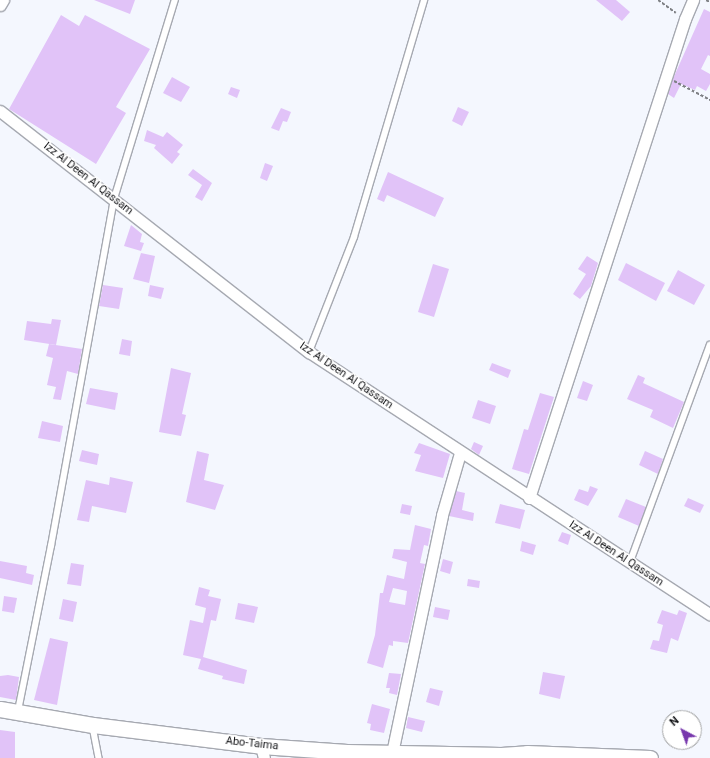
<!DOCTYPE html>
<style>
body{margin:0}
#map{position:relative;width:710px;height:758px;overflow:hidden;background:#f4f7fe;font-family:Roboto,sans-serif}
div>[style]{position:absolute}
.building>*{inset:0;background:#e1c3f8}
.path>*{height:2px;margin-top:-1px;transform-origin:0;background:repeating-linear-gradient(90deg,#7f8185 0 3px,transparent 0 5px)}
.roads{filter:drop-shadow(1px 0 #a6a9b1) drop-shadow(-1px 0 #a6a9b1) drop-shadow(0 1px #a6a9b1) drop-shadow(0 -1px #a6a9b1)}
.lane>*{height:5.5px;margin:-2.75px;padding:0 2.75px;transform-origin:2.75px;border-radius:2.75px;background:#fff}
.street>*{height:11px;margin:-5.5px;padding:0 5.5px;transform-origin:5.5px;border-radius:5.5px;background:#fff}
.secondary>*{height:15px;margin:-7.5px;padding:0 7.5px;transform-origin:7.5px;border-radius:7.5px;background:#fff}
span{translate:-50% -50%;white-space:nowrap;text-align:center;line-height:1.15;-webkit-text-stroke:3.5px #fff;paint-order:stroke}
.street-label{font-size:11px;color:#101114}
.north{position:absolute;left:662px;top:710px;width:40px;height:40px;box-sizing:border-box;background:#fff;border:1px solid #9fa0a1;border-radius:50%;rotate:319deg;font-size:11px;font-weight:700;line-height:16px;text-align:center;color:#101114}
.north::after{content:'';display:block;margin:auto;width:14px;height:18px;background:#7838ad;clip-path:polygon(50% 0,100% 100%,50% 72%,0 100%)}
</style>
<div id="map">
<div class="building">
<i style="clip-path:polygon(94px 0,135px 0,130px 14px)"></i>
<i style="clip-path:polygon(596px 0,616px 0,630px 12px,622px 21px)"></i>
<i style="clip-path:polygon(704px 9px,710px 12px,710px 56px,708px 55px,701px 69px,710px 74px,710px 84px,706px 91px,697px 86px,695px 90px,681px 84px,674px 98px,668px 94px,672px 81px)"></i>
<i style="clip-path:polygon(61px 15px,79px 26px,85px 15px,150px 49px,116px 107px,126px 113px,96px 164px,9px 109px)"></i>
<i style="clip-path:polygon(172px 77px,190px 87px,181px 102px,163px 93px)"></i>
<i style="clip-path:polygon(231px 87px,240px 90px,237px 98px,228px 94px)"></i>
<i style="clip-path:polygon(458px 107px,469px 112px,462px 126px,452px 121px)"></i>
<i style="clip-path:polygon(281px 108px,291px 112px,287px 122px,283px 121px,279px 131px,271px 128px)"></i>
<i style="clip-path:polygon(147px 130px,163px 137px,167px 132px,183px 145px,177px 152px,180px 154px,172px 164px,154px 148px,156px 145px,144px 141px)"></i>
<i style="clip-path:polygon(265px 163px,273px 166px,267px 181px,260px 178px)"></i>
<i style="clip-path:polygon(193px 169px,212px 183px,202px 201px,195px 197px,202px 185px,188px 175px)"></i>
<i style="clip-path:polygon(388px 172px,444px 198px,435px 217px,387px 195px,384px 202px,377px 199px)"></i>
<i style="clip-path:polygon(131px 225px,142px 234px,140px 242px,144px 243px,141px 251px,124px 246px)"></i>
<i style="clip-path:polygon(141px 253px,155px 256px,149px 283px,133px 279px)"></i>
<i style="clip-path:polygon(587px 256px,598px 263px,591px 286px,580px 299px,573px 294px,586px 274px,578px 269px)"></i>
<i style="clip-path:polygon(626px 263px,665px 283px,656px 301px,618px 280px)"></i>
<i style="clip-path:polygon(433px 264px,449px 269px,434px 317px,418px 312px)"></i>
<i style="clip-path:polygon(678px 270px,705px 285px,694px 305px,667px 291px)"></i>
<i style="clip-path:polygon(103px 285px,123px 288px,119px 309px,99px 306px)"></i>
<i style="clip-path:polygon(150px 285px,164px 288px,161px 299px,148px 296px)"></i>
<i style="clip-path:polygon(52px 319px,61px 320px,56px 345px,24px 340px,27px 321px,51px 324px)"></i>
<i style="clip-path:polygon(122px 339px,132px 341px,130px 356px,119px 354px)"></i>
<i style="clip-path:polygon(49px 344px,82px 349px,78px 374px,67px 371px,61px 400px,53px 399px,56px 387px,47px 385px,53px 358px,46px 356px)"></i>
<i style="clip-path:polygon(492px 363px,511px 370px,508px 378px,489px 370px)"></i>
<i style="clip-path:polygon(171px 368px,191px 373px,182px 414px,186px 415px,181px 436px,159px 432px)"></i>
<i style="clip-path:polygon(638px 375px,645px 378px,643px 383px,684px 402px,673px 428px,650px 417px,653px 410px,627px 399px)"></i>
<i style="clip-path:polygon(583px 381px,593px 385px,587px 401px,577px 398px)"></i>
<i style="clip-path:polygon(90px 388px,118px 393px,115px 410px,86px 404px)"></i>
<i style="clip-path:polygon(540px 393px,554px 397px,529px 474px,512px 469px,524px 429px,528px 430px)"></i>
<i style="clip-path:polygon(478px 400px,496px 406px,490px 424px,472px 418px)"></i>
<i style="clip-path:polygon(42px 421px,63px 426px,60px 442px,38px 438px)"></i>
<i style="clip-path:polygon(474px 442px,483px 446px,479px 455px,471px 449px)"></i>
<i style="clip-path:polygon(419px 443px,450px 454px,443px 478px,415px 471px,421px 455px,414px 453px)"></i>
<i style="clip-path:polygon(82px 450px,99px 454px,97px 465px,79px 461px)"></i>
<i style="clip-path:polygon(197px 451px,209px 454px,204px 480px,224px 485px,215px 510px,186px 502px)"></i>
<i style="clip-path:polygon(645px 451px,663px 459px,658px 474px,639px 465px)"></i>
<i style="clip-path:polygon(110px 477px,133px 482px,126px 513px,92px 506px,89px 522px,77px 520px,86px 480px,109px 485px)"></i>
<i style="clip-path:polygon(590px 486px,598px 489px,588px 506px,574px 500px,579px 489px,588px 492px)"></i>
<i style="clip-path:polygon(456px 491px,465px 493px,462px 510px,474px 513px,473px 521px,449px 516px)"></i>
<i style="clip-path:polygon(688px 498px,704px 505px,700px 513px,684px 506px)"></i>
<i style="clip-path:polygon(626px 499px,646px 507px,639px 526px,618px 517px)"></i>
<i style="clip-path:polygon(402px 504px,412px 506px,410px 515px,400px 513px)"></i>
<i style="clip-path:polygon(500px 504px,525px 510px,520px 529px,495px 523px)"></i>
<i style="clip-path:polygon(evenodd,415px 525px,431px 529px,428px 546px,424px 545px,420px 563px,425px 564px,408px 643px,393px 641px,393px 646px,389px 645px,383px 668px,367px 663px,375px 635px,380px 593px,383px 593px,387px 575px,404px 579px,407px 562px,392px 558px,394px 549px,410px 550px,415px 525px,393px 588px,407px 591px,405px 605px,389px 602px,393px 588px)"></i>
<i style="clip-path:polygon(562px 532px,571px 535px,568px 545px,558px 541px)"></i>
<i style="clip-path:polygon(522px 541px,536px 545px,533px 555px,520px 551px)"></i>
<i style="clip-path:polygon(443px 559px,453px 562px,450px 574px,440px 571px)"></i>
<i style="clip-path:polygon(0 561px,27px 566px,26px 573px,34px 575px,32px 585px,0 578px)"></i>
<i style="clip-path:polygon(71px 563px,84px 565px,81px 586px,67px 584px)"></i>
<i style="clip-path:polygon(468px 579px,480px 581px,479px 588px,467px 586px)"></i>
<i style="clip-path:polygon(199px 587px,210px 590px,208px 596px,221px 599px,216px 621px,211px 620px,203px 657px,247px 670px,244px 684px,222px 679px,223px 676px,198px 669px,201px 659px,183px 655px,190px 620px,203px 623px,206px 608px,195px 605px)"></i>
<i style="clip-path:polygon(4px 596px,17px 598px,14px 613px,2px 611px)"></i>
<i style="clip-path:polygon(63px 599px,77px 602px,73px 622px,59px 619px)"></i>
<i style="clip-path:polygon(238px 603px,258px 607px,254px 623px,235px 619px)"></i>
<i style="clip-path:polygon(435px 607px,450px 610px,448px 620px,433px 617px)"></i>
<i style="clip-path:polygon(662px 610px,677px 615px,679px 610px,687px 613px,678px 641px,671px 638px,667px 653px,650px 649px,653px 640px,659px 641px,663px 625px,657px 623px)"></i>
<i style="clip-path:polygon(50px 638px,68px 642px,57px 705px,34px 700px)"></i>
<i style="clip-path:polygon(543px 672px,565px 676px,560px 699px,539px 694px)"></i>
<i style="clip-path:polygon(389px 673px,401px 674px,397px 695px,389px 693px,390px 688px,386px 688px)"></i>
<i style="clip-path:polygon(8px 675px,19px 677px,16px 700px,0 697px,0 676px)"></i>
<i style="clip-path:polygon(430px 688px,443px 691px,439px 706px,426px 702px)"></i>
<i style="clip-path:polygon(372px 704px,390px 709px,384px 733px,370px 730px,371px 724px,367px 723px)"></i>
<i style="clip-path:polygon(408px 717px,425px 721px,422px 732px,406px 728px)"></i>
<i style="clip-path:polygon(0 730px,15px 732px,15px 758px,0 758px)"></i>
</div>
<div class="path">
<i style="left:658px;top:0;width:22px;rotate:36deg"></i>
<i style="left:706px;top:0;width:4px;rotate:27deg"></i>
<i style="left:674px;top:81px;width:41px;rotate:27.8deg"></i>
</div>
<div class="roads">
<div class="lane">
<i style="left:309px;top:352px;width:123px;rotate:-68.6deg"></i>
<i style="left:354px;top:237px;width:247px;rotate:-73.5deg"></i>
<i style="left:630px;top:562px;width:231px;rotate:-69.8deg"></i>
<i style="left:18px;top:711px;width:168px;rotate:-78.7deg"></i>
<i style="left:51px;top:546px;width:353px;rotate:-79.7deg"></i>
<i style="left:114px;top:199px;width:208px;rotate:-73deg"></i>
<i style="left:93px;top:727px;width:32px;rotate:79deg"></i>
</div>
<div class="street">
<i style="left:0;top:5px;width:6px;rotate:-59deg"></i>
<i style="left:0;top:111px;width:392px;rotate:38deg"></i>
<i style="left:309px;top:352px;width:479px;rotate:33.2deg"></i>
<i style="left:529px;top:498px;width:504px;rotate:-71.96deg"></i>
<i style="left:685px;top:19px;width:21px;rotate:-67deg"></i>
<i style="left:261px;top:746px;width:12px;rotate:76deg"></i>
<i style="left:392px;top:753px;width:243px;rotate:-78.1deg"></i>
<i style="left:442px;top:515px;width:65px;rotate:-73.8deg"></i>
</div>
<div class="secondary">
<i style="left:0;top:709px;width:94px;rotate:9.8deg"></i>
<i style="left:93px;top:725px;width:169px;rotate:7.1deg"></i>
<i style="left:261px;top:746px;width:86px;rotate:4deg"></i>
<i style="left:347px;top:752px;width:154px;rotate:1.1deg"></i>
<i style="left:501px;top:755px;width:26px;rotate:-4deg"></i>
<i style="left:527px;top:753px;width:123px;rotate:2.3deg"></i>
</div>
</div>
<div class="street-label">
<span style="left:88px;top:179px;rotate:38deg">Izz Al Deen Al Qassam</span>
<span style="left:346px;top:376px;rotate:34deg">Izz Al Deen Al Qassam</span>
<span style="left:616px;top:554px;rotate:33deg">Izz Al Deen Al Qassam</span>
<span style="left:252px;top:744px;rotate:6deg">Abo-Taima</span>
</div>
<div class="north">N</div>
</div>
